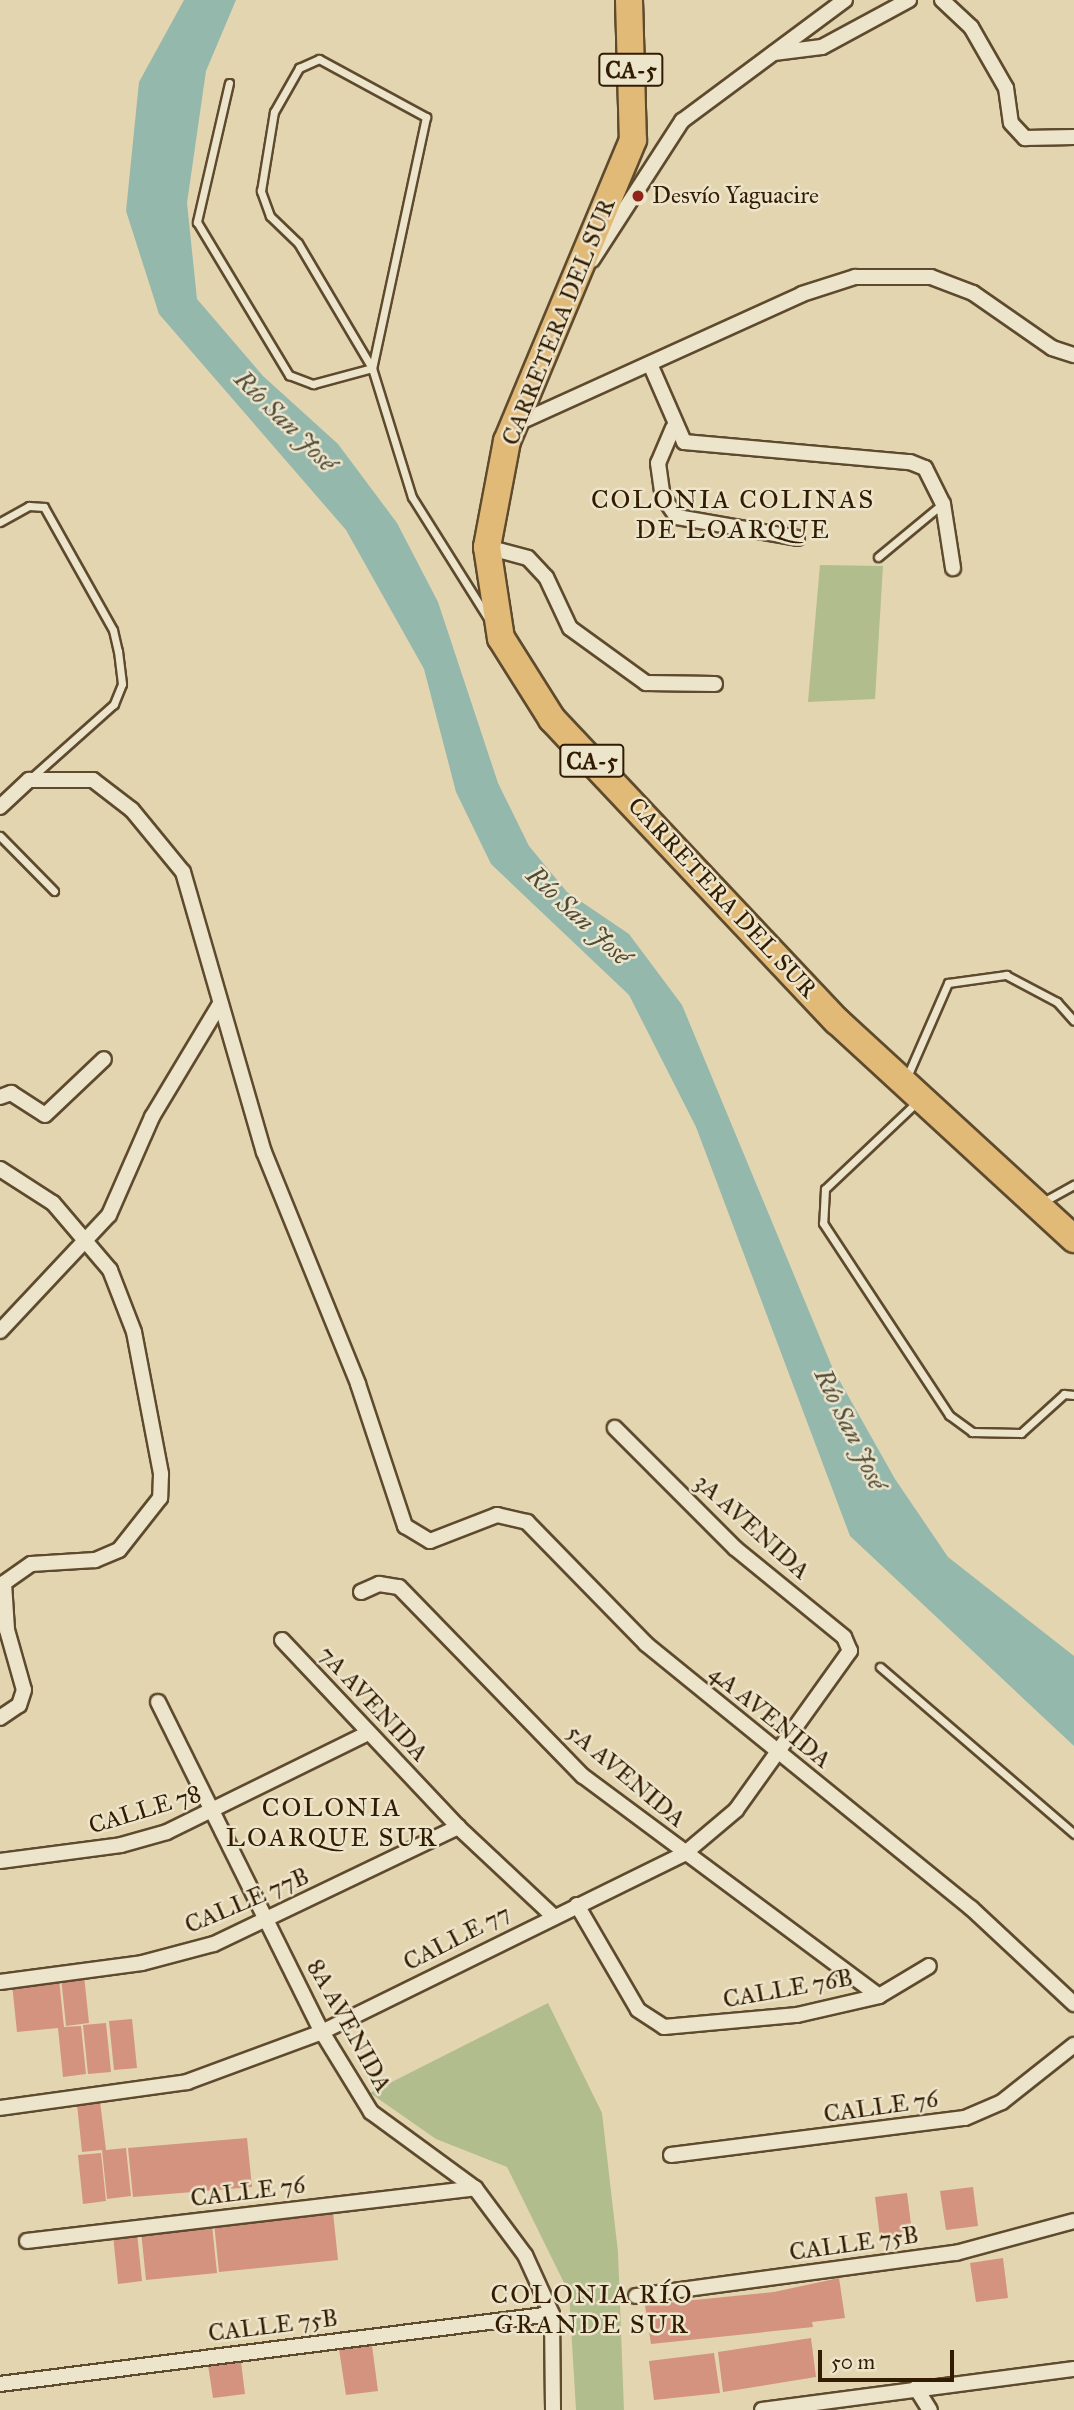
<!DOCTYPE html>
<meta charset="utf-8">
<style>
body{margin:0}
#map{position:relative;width:1074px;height:2410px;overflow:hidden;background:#e4d5b1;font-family:"IM FELL Great Primer",serif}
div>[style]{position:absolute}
.green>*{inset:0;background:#b2bd8d}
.water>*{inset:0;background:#95b8ad}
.building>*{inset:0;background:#d3937e}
.roads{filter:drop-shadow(2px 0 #5e4a2d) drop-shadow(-2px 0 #5e4a2d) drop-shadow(0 2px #5e4a2d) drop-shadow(0 -2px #5e4a2d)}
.lane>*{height:7px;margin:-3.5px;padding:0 3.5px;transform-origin:3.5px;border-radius:3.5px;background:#ede4cc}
.street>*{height:14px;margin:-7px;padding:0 7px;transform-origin:7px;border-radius:7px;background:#ede4cc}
.highway>*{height:26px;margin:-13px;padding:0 13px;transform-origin:13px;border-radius:13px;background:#e2ba78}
.dots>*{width:19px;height:19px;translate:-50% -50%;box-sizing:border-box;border:4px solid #ede4cc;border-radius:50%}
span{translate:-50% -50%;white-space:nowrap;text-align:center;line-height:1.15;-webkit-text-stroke:5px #ede4cc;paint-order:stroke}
.shield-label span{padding:2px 5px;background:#ede4cc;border:2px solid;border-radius:5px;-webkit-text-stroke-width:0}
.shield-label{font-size:23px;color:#321c01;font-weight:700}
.poi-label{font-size:24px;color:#321c01}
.left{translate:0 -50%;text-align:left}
.street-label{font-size:24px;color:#321c01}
.water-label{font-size:26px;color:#504b35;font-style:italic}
.neighbourhood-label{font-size:26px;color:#321c01;letter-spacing:2px}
.scale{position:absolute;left:818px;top:2350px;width:136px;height:32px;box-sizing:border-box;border:4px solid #321c01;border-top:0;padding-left:9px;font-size:21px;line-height:24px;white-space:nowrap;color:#321c01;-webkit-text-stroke:5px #ede4cc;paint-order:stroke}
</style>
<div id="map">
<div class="green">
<i style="clip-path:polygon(820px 565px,883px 566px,875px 699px,808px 702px)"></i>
<i style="clip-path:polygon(548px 2003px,602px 2113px,618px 2252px,624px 2410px,576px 2410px,569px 2293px,507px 2167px,436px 2139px,370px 2093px)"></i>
</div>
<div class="water">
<i style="clip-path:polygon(184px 0,236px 0,206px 71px,187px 203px,197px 299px,263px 376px,338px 444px,397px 523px,438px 602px,498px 783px,529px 846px,567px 892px,629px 934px,682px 1005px,833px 1369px,895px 1479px,948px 1557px,1074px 1656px,1074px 1746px,850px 1536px,696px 1127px,629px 995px,491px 864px,456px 792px,424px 669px,346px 530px,159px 314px,126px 211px,139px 82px)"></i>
</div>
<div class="building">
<i style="clip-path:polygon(84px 1975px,89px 2023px,66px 2026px,61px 1977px)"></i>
<i style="clip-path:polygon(59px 1979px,64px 2027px,81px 2026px,86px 2074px,63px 2077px,58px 2028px,17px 2032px,12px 1984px)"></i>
<i style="clip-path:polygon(132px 2019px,137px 2068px,114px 2070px,109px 2021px)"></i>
<i style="clip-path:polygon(106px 2023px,111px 2072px,88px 2074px,83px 2025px)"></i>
<i style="clip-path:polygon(100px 2101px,106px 2150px,126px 2148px,131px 2196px,107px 2199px,102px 2150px,82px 2152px,77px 2104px)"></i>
<i style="clip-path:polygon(247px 2138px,252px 2187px,133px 2197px,128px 2148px)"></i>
<i style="clip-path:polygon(101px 2153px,106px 2201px,83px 2204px,78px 2155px)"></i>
<i style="clip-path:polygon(973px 2187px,978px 2226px,946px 2230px,940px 2191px)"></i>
<i style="clip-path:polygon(907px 2193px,912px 2232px,880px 2237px,875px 2197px)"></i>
<i style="clip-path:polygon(333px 2212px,338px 2260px,219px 2272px,214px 2223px)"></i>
<i style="clip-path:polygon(212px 2225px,217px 2273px,146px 2280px,141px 2231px)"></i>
<i style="clip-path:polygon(137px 2233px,142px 2281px,118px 2284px,113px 2235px)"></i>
<i style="clip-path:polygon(1003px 2258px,1008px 2298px,976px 2302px,970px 2263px)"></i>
<i style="clip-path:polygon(839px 2278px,845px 2318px,812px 2322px,813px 2327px,651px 2344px,645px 2305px,774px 2292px)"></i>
<i style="clip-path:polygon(371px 2338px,378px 2391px,346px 2395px,338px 2343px)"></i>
<i style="clip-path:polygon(811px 2338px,816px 2377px,723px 2392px,718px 2352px)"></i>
<i style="clip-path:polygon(714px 2353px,720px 2393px,654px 2400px,649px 2361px)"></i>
<i style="clip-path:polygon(240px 2354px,245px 2394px,213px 2398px,207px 2358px)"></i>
</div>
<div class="roads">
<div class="lane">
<i style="left:229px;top:83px;width:143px;rotate:103deg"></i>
<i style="left:197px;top:222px;width:179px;rotate:59deg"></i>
<i style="left:289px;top:375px;width:26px;rotate:21deg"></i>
<i style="left:313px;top:384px;width:61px;rotate:-15.2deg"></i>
<i style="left:372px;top:368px;width:145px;rotate:-120.6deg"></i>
<i style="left:298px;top:243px;width:39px;rotate:-136deg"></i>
<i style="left:270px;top:216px;width:27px;rotate:-110deg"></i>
<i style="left:261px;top:191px;width:80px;rotate:-80.7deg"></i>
<i style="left:274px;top:112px;width:51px;rotate:-60.4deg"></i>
<i style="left:299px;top:68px;width:22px;rotate:-24deg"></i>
<i style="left:319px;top:59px;width:122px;rotate:28.5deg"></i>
<i style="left:426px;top:117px;width:257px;rotate:102.1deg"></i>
<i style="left:372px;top:368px;width:135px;rotate:72.8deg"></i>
<i style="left:412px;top:497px;width:143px;rotate:57.9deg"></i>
<i style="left:0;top:522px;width:33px;rotate:-29deg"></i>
<i style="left:29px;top:506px;width:15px;rotate:4deg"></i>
<i style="left:44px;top:507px;width:141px;rotate:60.7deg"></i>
<i style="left:113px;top:630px;width:22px;rotate:77deg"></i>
<i style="left:118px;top:651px;width:33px;rotate:83deg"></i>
<i style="left:122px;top:684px;width:22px;rotate:112deg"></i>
<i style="left:114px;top:704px;width:111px;rotate:138.3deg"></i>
<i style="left:878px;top:557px;width:83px;rotate:-39.6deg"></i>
<i style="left:0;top:836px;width:77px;rotate:45.5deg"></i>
<i style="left:906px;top:1079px;width:105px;rotate:-66.4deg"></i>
<i style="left:948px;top:983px;width:59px;rotate:-7.9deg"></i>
<i style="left:1006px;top:975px;width:58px;rotate:27.9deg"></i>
<i style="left:1057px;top:1002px;width:25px;rotate:48deg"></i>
<i style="left:918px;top:1101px;width:128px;rotate:136.6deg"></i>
<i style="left:825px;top:1189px;width:34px;rotate:93deg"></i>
<i style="left:823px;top:1223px;width:230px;rotate:56.7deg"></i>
<i style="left:949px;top:1415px;width:29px;rotate:36deg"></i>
<i style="left:972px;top:1432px;width:49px;rotate:1.2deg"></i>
<i style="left:1021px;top:1433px;width:58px;rotate:-42.2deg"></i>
<i style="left:1064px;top:1394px;width:10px;rotate:6deg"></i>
<i style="left:1041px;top:1203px;width:38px;rotate:-29deg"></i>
<i style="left:880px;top:1667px;width:256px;rotate:40.7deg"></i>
</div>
<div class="street">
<i style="left:942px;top:0;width:40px;rotate:43deg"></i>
<i style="left:971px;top:27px;width:70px;rotate:60.2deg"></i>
<i style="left:1006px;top:88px;width:35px;rotate:82deg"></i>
<i style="left:1011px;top:123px;width:21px;rotate:47deg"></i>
<i style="left:1025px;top:138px;width:49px;rotate:-1.2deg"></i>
<i style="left:774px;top:53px;width:48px;rotate:-7.1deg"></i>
<i style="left:822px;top:47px;width:99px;rotate:-28.4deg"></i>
<i style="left:592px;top:260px;width:166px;rotate:-57.1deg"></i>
<i style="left:682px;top:121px;width:203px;rotate:-36.6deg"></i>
<i style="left:650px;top:364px;width:85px;rotate:66.4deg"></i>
<i style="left:684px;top:442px;width:227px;rotate:5.1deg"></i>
<i style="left:910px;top:462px;width:16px;rotate:22deg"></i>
<i style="left:925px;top:468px;width:40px;rotate:63.4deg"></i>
<i style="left:943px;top:504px;width:65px;rotate:81.1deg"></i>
<i style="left:516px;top:424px;width:314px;rotate:-24.4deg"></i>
<i style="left:802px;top:294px;width:56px;rotate:-17.8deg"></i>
<i style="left:855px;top:277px;width:76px"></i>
<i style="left:931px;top:277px;width:45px;rotate:20.9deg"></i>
<i style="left:973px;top:293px;width:96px;rotate:34.8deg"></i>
<i style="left:1052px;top:348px;width:23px;rotate:18deg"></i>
<i style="left:673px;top:428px;width:38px;rotate:113deg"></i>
<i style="left:658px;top:463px;width:34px;rotate:82deg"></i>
<i style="left:663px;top:497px;width:24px;rotate:55deg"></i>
<i style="left:677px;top:517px;width:122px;rotate:9.9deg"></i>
<i style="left:487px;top:547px;width:42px;rotate:15deg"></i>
<i style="left:528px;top:558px;width:26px;rotate:47deg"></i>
<i style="left:546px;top:577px;width:56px;rotate:64.8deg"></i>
<i style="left:570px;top:628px;width:94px;rotate:35.9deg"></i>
<i style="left:646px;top:683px;width:69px;rotate:0.8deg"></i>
<i style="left:0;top:807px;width:40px;rotate:-43deg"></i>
<i style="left:29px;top:780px;width:64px"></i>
<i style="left:93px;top:780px;width:49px;rotate:37.6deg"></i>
<i style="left:132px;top:810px;width:80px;rotate:50.6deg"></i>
<i style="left:183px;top:872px;width:291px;rotate:73.9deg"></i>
<i style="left:264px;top:1152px;width:250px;rotate:67.9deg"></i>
<i style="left:358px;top:1384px;width:150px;rotate:71.7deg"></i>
<i style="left:405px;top:1526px;width:29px;rotate:31deg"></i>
<i style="left:430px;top:1541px;width:72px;rotate:-21.2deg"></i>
<i style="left:497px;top:1515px;width:31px;rotate:13deg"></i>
<i style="left:527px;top:1522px;width:170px;rotate:45.7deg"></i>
<i style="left:646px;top:1644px;width:419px;rotate:39.1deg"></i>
<i style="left:971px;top:1908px;width:141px;rotate:43deg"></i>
<i style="left:0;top:1097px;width:12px;rotate:-20deg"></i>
<i style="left:11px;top:1093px;width:40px;rotate:32.9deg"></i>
<i style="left:45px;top:1115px;width:81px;rotate:-43.5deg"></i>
<i style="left:0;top:1169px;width:63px;rotate:32.7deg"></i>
<i style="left:53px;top:1203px;width:88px;rotate:49.6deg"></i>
<i style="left:110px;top:1270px;width:66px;rotate:68.8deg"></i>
<i style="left:134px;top:1332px;width:145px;rotate:79.2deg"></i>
<i style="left:161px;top:1474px;width:24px;rotate:92deg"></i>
<i style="left:160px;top:1498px;width:66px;rotate:128.3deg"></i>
<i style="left:119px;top:1550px;width:26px;rotate:157deg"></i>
<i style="left:95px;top:1560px;width:64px;rotate:176.4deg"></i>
<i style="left:31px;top:1564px;width:33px;rotate:145deg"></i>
<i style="left:4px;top:1583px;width:47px;rotate:86.3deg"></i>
<i style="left:7px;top:1630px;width:62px;rotate:74.2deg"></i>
<i style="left:24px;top:1690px;width:16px;rotate:108deg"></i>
<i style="left:19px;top:1705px;width:23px;rotate:146deg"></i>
<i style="left:0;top:1331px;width:159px;rotate:-46.8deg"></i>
<i style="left:109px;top:1215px;width:107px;rotate:-66.3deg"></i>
<i style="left:152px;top:1117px;width:132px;rotate:-59deg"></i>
<i style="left:361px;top:1592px;width:20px;rotate:-24deg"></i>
<i style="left:379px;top:1584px;width:20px;rotate:9deg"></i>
<i style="left:399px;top:1587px;width:264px;rotate:45.8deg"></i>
<i style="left:583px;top:1776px;width:369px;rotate:36.6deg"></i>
<i style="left:282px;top:1640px;width:257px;rotate:46.7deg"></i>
<i style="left:458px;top:1827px;width:130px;rotate:43.1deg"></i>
<i style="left:158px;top:1702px;width:369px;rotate:63.6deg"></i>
<i style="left:322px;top:2032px;width:94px;rotate:58.5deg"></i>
<i style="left:371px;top:2112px;width:129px;rotate:36.2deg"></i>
<i style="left:475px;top:2188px;width:84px;rotate:53.3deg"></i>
<i style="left:525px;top:2255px;width:65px;rotate:65.4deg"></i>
<i style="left:552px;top:2314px;width:96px;rotate:89.4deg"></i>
<i style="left:0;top:1861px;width:122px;rotate:-7.5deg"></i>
<i style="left:121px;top:1845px;width:48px;rotate:-15.8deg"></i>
<i style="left:167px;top:1832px;width:224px;rotate:-26.2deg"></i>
<i style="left:577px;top:1905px;width:121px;rotate:59.8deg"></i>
<i style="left:638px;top:2010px;width:31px;rotate:33deg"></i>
<i style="left:664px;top:2027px;width:134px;rotate:-5.2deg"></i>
<i style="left:797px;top:2015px;width:84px;rotate:-13deg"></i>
<i style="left:879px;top:1996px;width:58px;rotate:-31deg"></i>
<i style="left:0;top:1982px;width:143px;rotate:-7.6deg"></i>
<i style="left:142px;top:1963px;width:74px;rotate:-14.8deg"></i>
<i style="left:214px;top:1944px;width:271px;rotate:-25.6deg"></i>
<i style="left:0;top:2108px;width:189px;rotate:-7.9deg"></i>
<i style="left:187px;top:2082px;width:144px;rotate:-20.3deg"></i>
<i style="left:322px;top:2032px;width:403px;rotate:-26.2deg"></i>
<i style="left:684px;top:1854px;width:68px;rotate:-40.2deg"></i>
<i style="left:736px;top:1810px;width:196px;rotate:-54.4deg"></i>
<i style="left:850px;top:1651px;width:15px;rotate:-113deg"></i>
<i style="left:844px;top:1637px;width:141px;rotate:-140.8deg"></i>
<i style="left:735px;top:1548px;width:170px;rotate:-135deg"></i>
<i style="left:671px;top:2155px;width:296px;rotate:-7.2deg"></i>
<i style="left:965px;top:2118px;width:40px;rotate:-23.4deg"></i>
<i style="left:1002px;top:2102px;width:92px;rotate:-38.4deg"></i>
<i style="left:27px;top:2241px;width:451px;rotate:-6.7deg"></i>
<i style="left:636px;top:2296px;width:323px;rotate:-7.7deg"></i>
<i style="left:956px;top:2253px;width:122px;rotate:-15.2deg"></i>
<i style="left:0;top:2384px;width:556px;rotate:-7.23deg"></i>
<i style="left:916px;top:2388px;width:26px;rotate:58deg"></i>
<i style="left:762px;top:2410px;width:315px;rotate:-7.5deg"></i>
</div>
<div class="highway">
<i style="left:629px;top:0;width:140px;rotate:88.4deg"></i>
<i style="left:633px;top:140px;width:326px;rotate:112.7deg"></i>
<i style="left:507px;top:441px;width:108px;rotate:100.7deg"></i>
<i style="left:487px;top:547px;width:92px;rotate:81.3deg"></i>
<i style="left:501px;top:638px;width:96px;rotate:57.8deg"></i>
<i style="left:552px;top:719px;width:415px;rotate:46.7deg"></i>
<i style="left:837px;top:1021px;width:322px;rotate:42.6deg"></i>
</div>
</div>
<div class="dots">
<i style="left:638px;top:196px;background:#8f2418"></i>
</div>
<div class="shield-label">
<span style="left:631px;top:70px">CA-5</span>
<span style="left:592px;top:761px">CA-5</span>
</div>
<div class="poi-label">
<span class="left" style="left:652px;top:196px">Desvío Yaguacire</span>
</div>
<div class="street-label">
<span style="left:559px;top:322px;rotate:-68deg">CARRETERA DEL SUR</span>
<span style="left:722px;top:898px;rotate:47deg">CARRETERA DEL SUR</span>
<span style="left:752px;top:1527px;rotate:42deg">3A AVENIDA</span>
<span style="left:373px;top:1704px;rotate:47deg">7A AVENIDA</span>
<span style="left:770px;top:1717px;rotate:39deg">4A AVENIDA</span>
<span style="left:626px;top:1776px;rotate:40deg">5A AVENIDA</span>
<span style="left:145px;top:1810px;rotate:-17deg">CALLE 78</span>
<span style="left:247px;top:1901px;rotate:-23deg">CALLE 77B</span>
<span style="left:457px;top:1938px;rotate:-27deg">CALLE 77</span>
<span style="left:788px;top:1989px;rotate:-10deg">CALLE 76B</span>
<span style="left:349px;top:2026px;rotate:61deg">8A AVENIDA</span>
<span style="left:881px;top:2107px;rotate:-8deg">CALLE 76</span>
<span style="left:248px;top:2192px;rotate:-7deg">CALLE 76</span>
<span style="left:854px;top:2244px;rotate:-8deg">CALLE 75B</span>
<span style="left:273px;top:2326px;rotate:-7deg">CALLE 75B</span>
</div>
<div class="water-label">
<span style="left:285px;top:421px;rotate:45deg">Río San José</span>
<span style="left:578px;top:916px;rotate:43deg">Río San José</span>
<span style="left:850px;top:1429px;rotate:64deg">Río San José</span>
</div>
<div class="neighbourhood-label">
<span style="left:733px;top:515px">COLONIA COLINAS<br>DE LOARQUE</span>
<span style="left:332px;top:1823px">COLONIA<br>LOARQUE SUR</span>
<span style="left:592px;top:2310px">COLONIA RÍO<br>GRANDE SUR</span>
</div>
<div class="scale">50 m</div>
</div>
